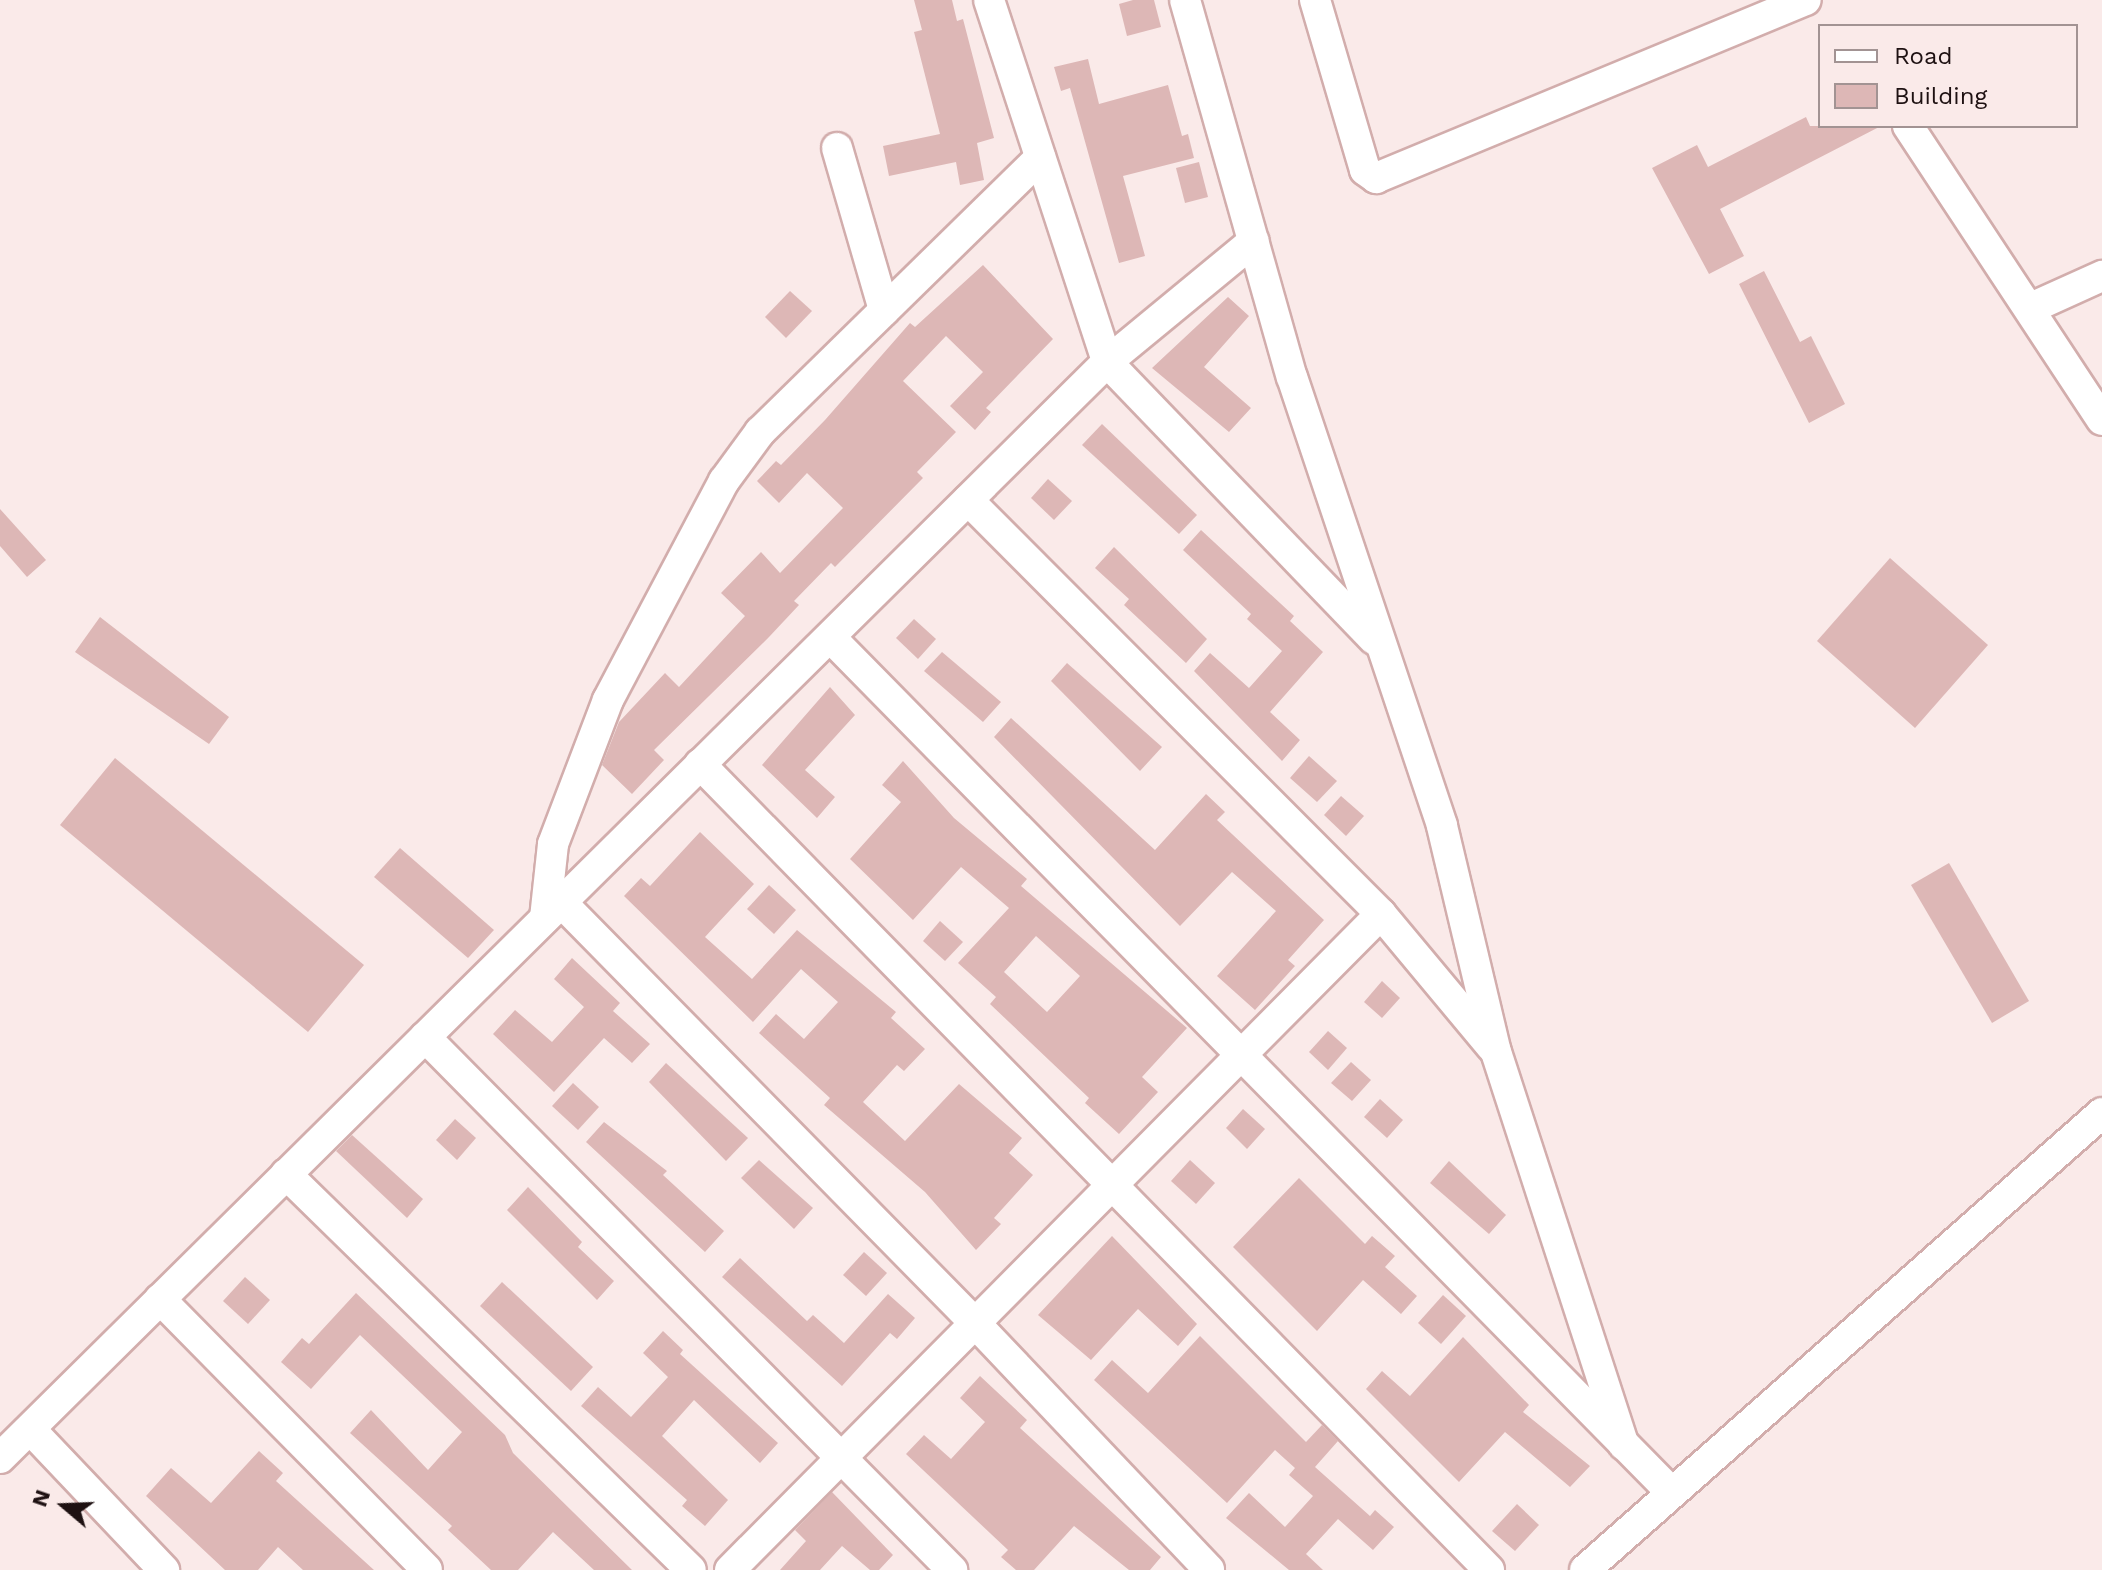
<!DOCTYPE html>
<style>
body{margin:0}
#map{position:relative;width:2102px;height:1570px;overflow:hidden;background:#faeae9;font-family:"Work Sans",sans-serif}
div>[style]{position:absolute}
.building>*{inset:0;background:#ddb7b6}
.roads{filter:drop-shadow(2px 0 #d2adac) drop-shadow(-2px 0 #d2adac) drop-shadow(0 2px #d2adac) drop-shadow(0 -2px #d2adac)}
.minor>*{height:30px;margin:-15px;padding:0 15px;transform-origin:15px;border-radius:15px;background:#fff}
span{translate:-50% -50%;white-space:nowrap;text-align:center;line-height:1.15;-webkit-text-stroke:6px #faeae9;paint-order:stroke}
.legend{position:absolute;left:1818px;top:24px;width:260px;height:104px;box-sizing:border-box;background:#faeae9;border:2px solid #a29393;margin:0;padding:10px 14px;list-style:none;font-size:24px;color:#1e1112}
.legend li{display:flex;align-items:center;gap:16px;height:40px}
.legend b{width:40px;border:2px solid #a29393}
.north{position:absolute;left:24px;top:1466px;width:80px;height:80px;-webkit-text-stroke:6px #faeae9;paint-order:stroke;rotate:289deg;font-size:22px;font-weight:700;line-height:32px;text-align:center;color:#1e1112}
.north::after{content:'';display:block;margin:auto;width:28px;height:36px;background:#1e1112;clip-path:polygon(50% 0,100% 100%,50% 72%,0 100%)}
</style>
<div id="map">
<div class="building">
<i style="clip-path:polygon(914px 0,952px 0,957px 21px,963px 19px,994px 138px,977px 143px,984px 180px,960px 185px,956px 162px,889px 176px,883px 146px,940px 134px,914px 32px,922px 30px)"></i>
<i style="clip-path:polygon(1133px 0,1154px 0,1161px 27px,1127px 36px,1119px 4px)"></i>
<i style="clip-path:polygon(1088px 59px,1099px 104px,1168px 85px,1182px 136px,1188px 134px,1194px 158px,1123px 176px,1145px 256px,1119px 263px,1070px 88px,1061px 91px,1054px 67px)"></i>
<i style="clip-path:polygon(1806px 117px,1810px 126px,1881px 126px,1720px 209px,1744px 256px,1709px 274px,1652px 168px,1697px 145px,1708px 167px)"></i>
<i style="clip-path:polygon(1199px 162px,1208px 197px,1185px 203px,1176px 168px)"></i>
<i style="clip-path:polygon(983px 265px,1053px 339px,986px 408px,991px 412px,975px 430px,950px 406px,983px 372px,946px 336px,903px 381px,956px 432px,917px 472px,923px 478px,835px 567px,831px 563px,794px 601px,799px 605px,769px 637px,654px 750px,664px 760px,632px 794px,602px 765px,619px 722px,665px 673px,679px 687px,745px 616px,721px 593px,761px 552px,780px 573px,843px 508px,807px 473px,779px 503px,757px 481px,776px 461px,781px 465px,825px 420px,910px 323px,915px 327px)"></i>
<i style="clip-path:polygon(1764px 271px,1800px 342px,1811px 336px,1845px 404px,1809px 423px,1739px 284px)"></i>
<i style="clip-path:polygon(790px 291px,812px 311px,786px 338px,765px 317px)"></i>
<i style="clip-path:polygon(1228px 297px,1249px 316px,1204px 367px,1251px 408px,1229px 432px,1152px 368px)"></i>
<i style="clip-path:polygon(1102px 424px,1197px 515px,1179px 534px,1082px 445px)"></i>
<i style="clip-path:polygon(1048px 479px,1072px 501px,1054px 520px,1031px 498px)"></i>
<i style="clip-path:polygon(0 509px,46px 560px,27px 577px,0 546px)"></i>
<i style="clip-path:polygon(1201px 530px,1294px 616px,1290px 621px,1323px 652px,1270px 712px,1300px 740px,1282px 761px,1194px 671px,1210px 653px,1249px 688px,1282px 651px,1247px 619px,1251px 614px,1183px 550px)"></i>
<i style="clip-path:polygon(1114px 547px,1207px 639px,1186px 663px,1124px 605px,1129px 599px,1095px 568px)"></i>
<i style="clip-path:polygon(1890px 558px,1988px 645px,1915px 728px,1817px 641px)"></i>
<i style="clip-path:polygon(100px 617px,229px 717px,209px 744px,75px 652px)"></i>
<i style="clip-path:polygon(914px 619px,936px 639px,918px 659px,896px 638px)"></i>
<i style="clip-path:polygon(942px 652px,1001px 702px,983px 722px,924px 671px)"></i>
<i style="clip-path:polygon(1067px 663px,1162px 747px,1140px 771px,1051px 681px)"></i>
<i style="clip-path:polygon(830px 687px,855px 715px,805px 770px,835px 797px,817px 818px,762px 765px)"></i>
<i style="clip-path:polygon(1011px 718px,1155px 850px,1206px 794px,1225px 812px,1217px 820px,1324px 920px,1288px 960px,1295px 966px,1255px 1010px,1217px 976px,1276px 911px,1232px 872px,1180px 926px,994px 737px)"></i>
<i style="clip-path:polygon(1309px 756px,1337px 781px,1317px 802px,1290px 778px)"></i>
<i style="clip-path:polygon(115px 758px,364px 965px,308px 1032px,60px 825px)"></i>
<i style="clip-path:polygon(evenodd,903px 761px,954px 818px,1027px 879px,1021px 886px,1187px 1028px,1142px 1077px,1158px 1092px,1119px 1134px,1085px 1103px,1089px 1098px,990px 1004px,996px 997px,958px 963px,1009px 908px,961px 867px,913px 920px,850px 859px,901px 802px,882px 785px,903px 761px,1036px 936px,1080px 976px,1047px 1012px,1004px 972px,1036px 936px)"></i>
<i style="clip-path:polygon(1341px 796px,1364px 816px,1346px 836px,1324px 815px)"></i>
<i style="clip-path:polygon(700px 832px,754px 884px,705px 937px,752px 979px,797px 930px,896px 1012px,891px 1018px,925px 1049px,904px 1071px,897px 1065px,863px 1102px,905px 1141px,959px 1084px,1022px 1138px,1009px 1153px,1033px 1175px,994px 1218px,1001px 1224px,976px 1250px,925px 1192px,824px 1105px,830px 1098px,759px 1033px,776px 1014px,804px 1039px,838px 1002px,801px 969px,753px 1022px,624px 896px,641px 878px,650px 886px)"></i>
<i style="clip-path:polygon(400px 848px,494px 930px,468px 958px,374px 877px)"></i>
<i style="clip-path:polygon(1949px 863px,2029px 1001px,1992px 1023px,1911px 885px)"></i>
<i style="clip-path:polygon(769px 885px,796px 910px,774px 934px,747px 909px)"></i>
<i style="clip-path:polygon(940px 921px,963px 942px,945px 961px,923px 941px)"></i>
<i style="clip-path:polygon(572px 958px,620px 1003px,613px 1011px,650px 1044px,632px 1063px,604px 1038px,554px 1092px,493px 1034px,515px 1010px,552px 1042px,584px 1007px,554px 979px)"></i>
<i style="clip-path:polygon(1382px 981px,1400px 998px,1382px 1018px,1364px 1002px)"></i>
<i style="clip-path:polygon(1328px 1031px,1347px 1048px,1328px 1070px,1309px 1052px)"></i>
<i style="clip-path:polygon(1351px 1062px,1371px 1080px,1352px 1101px,1331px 1083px)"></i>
<i style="clip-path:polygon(666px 1063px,748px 1138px,726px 1161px,649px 1082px)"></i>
<i style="clip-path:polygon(573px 1083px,599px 1107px,578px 1130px,552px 1106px)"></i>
<i style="clip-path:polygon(1380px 1099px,1403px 1120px,1387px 1138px,1364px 1117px)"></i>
<i style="clip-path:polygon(1243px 1109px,1265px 1129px,1247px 1149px,1226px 1128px)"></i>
<i style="clip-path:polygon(455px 1119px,476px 1138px,457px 1160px,436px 1140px)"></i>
<i style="clip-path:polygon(604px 1122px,667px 1171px,663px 1175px,724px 1231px,705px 1252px,586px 1142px)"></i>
<i style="clip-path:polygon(352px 1135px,423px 1199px,407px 1218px,336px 1151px)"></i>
<i style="clip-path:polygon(759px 1160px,813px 1208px,794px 1229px,741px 1178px)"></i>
<i style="clip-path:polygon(1190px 1160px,1215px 1183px,1196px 1204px,1171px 1181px)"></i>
<i style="clip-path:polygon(1449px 1161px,1506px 1215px,1489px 1234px,1430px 1183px)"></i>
<i style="clip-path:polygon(1299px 1178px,1365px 1244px,1372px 1236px,1395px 1256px,1385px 1267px,1417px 1296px,1401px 1314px,1363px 1280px,1317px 1331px,1233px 1247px)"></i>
<i style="clip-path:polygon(528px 1187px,582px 1242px,578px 1247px,614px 1281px,597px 1300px,507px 1210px)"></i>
<i style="clip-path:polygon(1112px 1236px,1197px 1324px,1178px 1346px,1138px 1309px,1091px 1360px,1038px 1315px)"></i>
<i style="clip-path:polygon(864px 1252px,887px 1273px,866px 1296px,843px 1275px)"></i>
<i style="clip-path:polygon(740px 1258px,807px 1321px,813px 1315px,844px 1343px,888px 1294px,915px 1318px,897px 1339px,890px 1333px,842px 1386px,722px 1277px)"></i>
<i style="clip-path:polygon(245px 1277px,270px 1300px,248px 1324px,223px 1301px)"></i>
<i style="clip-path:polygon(502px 1282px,593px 1367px,571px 1391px,480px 1306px)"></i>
<i style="clip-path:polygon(356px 1293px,505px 1435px,513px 1453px,632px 1570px,594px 1570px,553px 1532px,518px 1570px,491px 1570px,448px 1530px,452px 1526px,350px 1433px,371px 1410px,428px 1470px,462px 1432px,360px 1335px,311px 1389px,281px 1362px,302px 1338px,309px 1344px)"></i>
<i style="clip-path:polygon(1443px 1295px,1466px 1316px,1441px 1344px,1418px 1323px)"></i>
<i style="clip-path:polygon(663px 1331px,683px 1350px,680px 1354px,778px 1443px,760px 1463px,694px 1400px,662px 1436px,728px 1500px,705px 1526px,682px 1506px,687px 1500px,581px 1406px,598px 1387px,631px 1417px,668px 1377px,643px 1353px)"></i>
<i style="clip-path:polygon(1200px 1336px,1306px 1442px,1322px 1425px,1338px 1441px,1315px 1467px,1370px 1516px,1375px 1510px,1394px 1527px,1373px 1550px,1338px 1519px,1306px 1554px,1323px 1570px,1289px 1570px,1226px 1518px,1249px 1493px,1285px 1527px,1313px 1496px,1289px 1475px,1295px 1468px,1275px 1450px,1227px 1503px,1094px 1380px,1112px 1360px,1148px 1393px)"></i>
<i style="clip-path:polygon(1463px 1337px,1529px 1405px,1523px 1412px,1590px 1466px,1570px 1487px,1505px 1432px,1459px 1482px,1366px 1389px,1382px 1371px,1410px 1396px)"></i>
<i style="clip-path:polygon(980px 1376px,1027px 1420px,1020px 1428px,1161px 1557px,1150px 1570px,1129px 1570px,1074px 1526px,1034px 1570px,1016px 1570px,1001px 1557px,1008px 1550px,906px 1454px,924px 1435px,951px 1459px,985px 1422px,960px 1398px)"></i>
<i style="clip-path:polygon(259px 1451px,283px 1473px,276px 1481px,374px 1570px,303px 1570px,278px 1547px,258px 1570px,225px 1570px,146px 1496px,171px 1468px,211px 1503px)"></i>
<i style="clip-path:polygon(832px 1492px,893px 1555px,879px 1570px,870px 1570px,842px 1546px,820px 1570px,780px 1570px,806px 1541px,795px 1530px)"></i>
<i style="clip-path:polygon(1517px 1504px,1539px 1525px,1515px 1551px,1492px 1531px)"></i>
</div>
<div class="roads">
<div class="minor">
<i style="left:989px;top:0;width:381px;rotate:71.9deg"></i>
<i style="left:1107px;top:362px;width:385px;rotate:46.1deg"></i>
<i style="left:1185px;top:0;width:392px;rotate:74.2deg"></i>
<i style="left:1292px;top:377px;width:473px;rotate:71.5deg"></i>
<i style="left:1442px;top:826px;width:232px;rotate:76.6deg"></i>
<i style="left:1496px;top:1052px;width:413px;rotate:72deg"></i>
<i style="left:1315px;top:0;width:177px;rotate:73.6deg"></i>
<i style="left:1365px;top:170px;width:14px;rotate:36deg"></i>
<i style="left:1376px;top:178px;width:465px;rotate:-22.5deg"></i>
<i style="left:1908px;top:126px;width:352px;rotate:56.6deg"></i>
<i style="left:837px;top:148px;width:169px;rotate:73.8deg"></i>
<i style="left:2031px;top:308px;width:78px;rotate:-24.3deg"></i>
<i style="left:968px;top:500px;width:585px;rotate:45.07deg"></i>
<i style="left:1381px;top:914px;width:173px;rotate:50.2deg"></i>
<i style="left:830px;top:637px;width:1198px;rotate:45.47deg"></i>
<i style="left:700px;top:764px;width:1128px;rotate:45.61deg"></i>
<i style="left:561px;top:902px;width:590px;rotate:45.48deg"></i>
<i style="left:975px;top:1323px;width:340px;rotate:46.5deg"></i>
<i style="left:545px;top:918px;width:74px;rotate:-83.8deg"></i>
<i style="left:553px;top:844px;width:154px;rotate:-69.1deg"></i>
<i style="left:608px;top:700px;width:248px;rotate:-62.1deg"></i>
<i style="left:724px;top:481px;width:61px;rotate:-53.7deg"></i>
<i style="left:760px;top:432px;width:392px;rotate:-44.4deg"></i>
<i style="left:425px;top:1037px;width:750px;rotate:45.32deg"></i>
<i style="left:286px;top:1174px;width:566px;rotate:44.36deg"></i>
<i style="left:160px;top:1299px;width:380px;rotate:45.4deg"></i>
<i style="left:30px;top:1429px;width:195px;rotate:46.5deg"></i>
<i style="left:0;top:1458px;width:1558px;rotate:-44.71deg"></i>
<i style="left:1107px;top:362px;width:190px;rotate:-39.5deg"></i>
<i style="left:730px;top:1570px;width:924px;rotate:-45.22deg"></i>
<i style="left:1585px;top:1570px;width:690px;rotate:-41.47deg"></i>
</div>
</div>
<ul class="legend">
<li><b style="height:10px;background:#fff"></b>Road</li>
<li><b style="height:22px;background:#ddb7b6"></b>Building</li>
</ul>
<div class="north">N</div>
</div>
